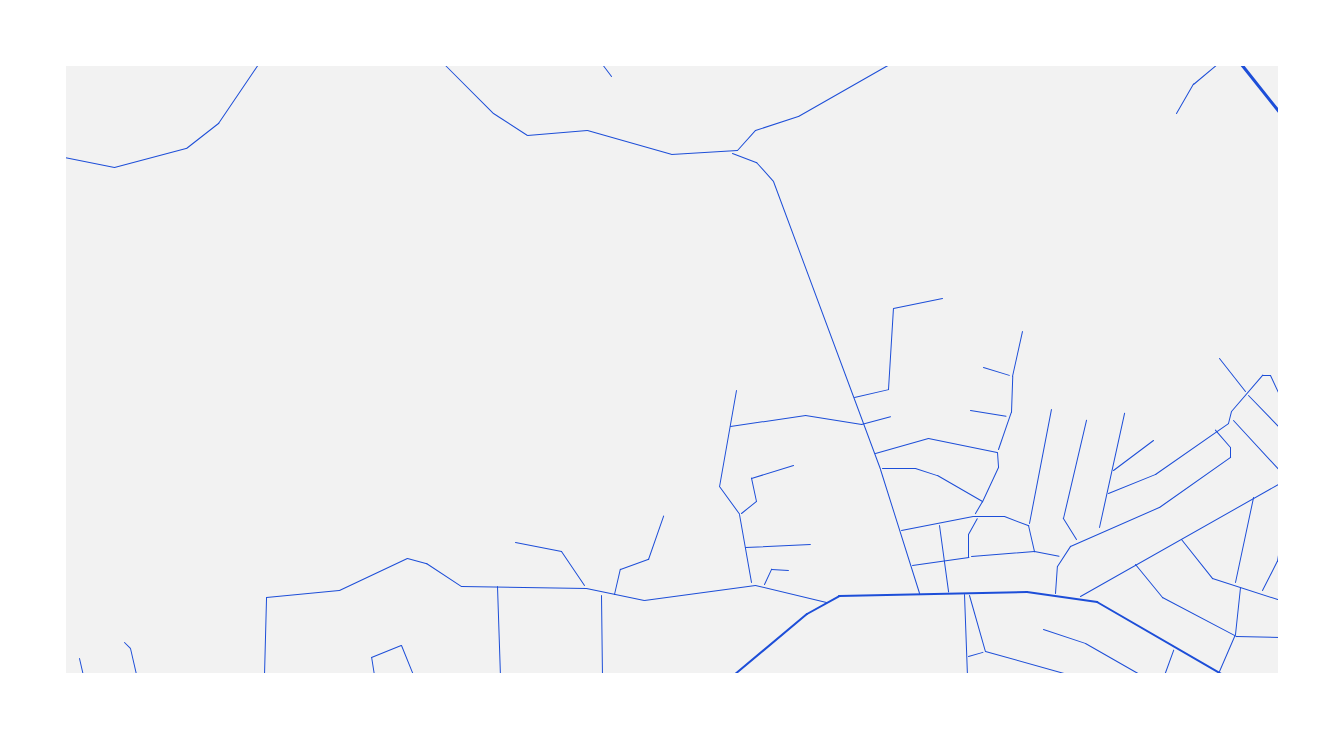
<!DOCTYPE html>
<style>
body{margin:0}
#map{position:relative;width:1344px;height:739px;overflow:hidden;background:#f2f2f2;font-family:Karla,sans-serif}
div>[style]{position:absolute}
.minor>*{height:1px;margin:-0.5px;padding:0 0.5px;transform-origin:0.5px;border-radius:0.5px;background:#1d4ed8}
.tertiary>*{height:2px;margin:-1px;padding:0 1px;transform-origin:1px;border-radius:1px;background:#1d4ed8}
.primary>*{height:3px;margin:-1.5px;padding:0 1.5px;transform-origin:1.5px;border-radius:1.5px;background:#1d4ed8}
span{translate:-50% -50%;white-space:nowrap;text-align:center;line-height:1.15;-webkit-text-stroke:7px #fff;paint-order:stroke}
.frame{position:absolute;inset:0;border:66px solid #fff;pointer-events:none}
</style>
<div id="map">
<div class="minor">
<i style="left:444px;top:64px;width:69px;rotate:45deg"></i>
<i style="left:493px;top:113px;width:40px;rotate:32.9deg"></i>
<i style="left:527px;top:135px;width:60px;rotate:-4.8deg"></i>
<i style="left:587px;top:130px;width:87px;rotate:15.9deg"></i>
<i style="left:671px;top:154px;width:66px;rotate:-3.5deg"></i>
<i style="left:737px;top:150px;width:27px;rotate:-48deg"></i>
<i style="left:755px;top:130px;width:45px;rotate:-18deg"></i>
<i style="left:798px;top:116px;width:105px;rotate:-29.7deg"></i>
<i style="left:602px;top:64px;width:15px;rotate:53deg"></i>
<i style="left:1176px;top:113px;width:34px;rotate:-60deg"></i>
<i style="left:1193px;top:84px;width:31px;rotate:-40deg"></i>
<i style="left:732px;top:153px;width:26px;rotate:21deg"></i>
<i style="left:756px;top:162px;width:25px;rotate:48deg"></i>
<i style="left:773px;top:181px;width:307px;rotate:69.6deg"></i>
<i style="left:880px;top:469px;width:130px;rotate:72.5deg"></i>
<i style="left:64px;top:157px;width:51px;rotate:11.3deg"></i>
<i style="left:114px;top:167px;width:74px;rotate:-14.8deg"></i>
<i style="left:186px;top:148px;width:41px;rotate:-38deg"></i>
<i style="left:218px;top:123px;width:71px;rotate:-55.9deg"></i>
<i style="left:1219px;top:358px;width:42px;rotate:51.8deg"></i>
<i style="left:983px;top:367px;width:27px;rotate:17deg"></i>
<i style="left:736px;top:390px;width:97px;rotate:100deg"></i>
<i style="left:719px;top:486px;width:34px;rotate:54deg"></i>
<i style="left:739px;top:514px;width:69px;rotate:80deg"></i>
<i style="left:1248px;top:395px;width:46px;rotate:45.9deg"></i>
<i style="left:854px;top:397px;width:35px;rotate:-13deg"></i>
<i style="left:888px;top:389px;width:81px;rotate:-86.5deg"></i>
<i style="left:893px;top:308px;width:50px;rotate:-11.5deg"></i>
<i style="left:970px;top:410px;width:36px;rotate:9deg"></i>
<i style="left:1233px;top:420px;width:69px;rotate:47.3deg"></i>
<i style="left:730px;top:426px;width:76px;rotate:-8.3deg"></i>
<i style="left:805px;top:415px;width:57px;rotate:9.1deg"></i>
<i style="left:861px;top:424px;width:30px;rotate:-15deg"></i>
<i style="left:998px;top:449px;width:39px;rotate:-71deg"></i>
<i style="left:1011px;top:412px;width:36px;rotate:-88deg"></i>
<i style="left:1012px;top:376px;width:46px;rotate:-77.5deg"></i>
<i style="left:875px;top:453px;width:55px;rotate:-15.8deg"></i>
<i style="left:928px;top:438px;width:70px;rotate:11.5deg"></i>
<i style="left:997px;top:452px;width:15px;rotate:86deg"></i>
<i style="left:998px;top:467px;width:38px;rotate:115deg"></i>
<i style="left:882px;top:468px;width:33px"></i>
<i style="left:915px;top:468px;width:23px;rotate:18deg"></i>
<i style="left:937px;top:475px;width:52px;rotate:30deg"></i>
<i style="left:982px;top:501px;width:14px;rotate:120deg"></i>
<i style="left:1113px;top:470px;width:50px;rotate:-36.9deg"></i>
<i style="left:1108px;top:493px;width:51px;rotate:-22deg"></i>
<i style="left:1155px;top:474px;width:89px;rotate:-34.9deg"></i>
<i style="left:1228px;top:423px;width:12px;rotate:-76deg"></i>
<i style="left:1231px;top:411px;width:48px;rotate:-49.3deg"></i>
<i style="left:1262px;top:375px;width:8px"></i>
<i style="left:1270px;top:375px;width:23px;rotate:65deg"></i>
<i style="left:741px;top:513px;width:19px;rotate:-39deg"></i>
<i style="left:756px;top:501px;width:24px;rotate:-102deg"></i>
<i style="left:751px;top:478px;width:44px;rotate:-17.2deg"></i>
<i style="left:1029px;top:523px;width:116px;rotate:-79.1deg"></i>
<i style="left:939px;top:525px;width:67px;rotate:82.2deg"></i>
<i style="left:1099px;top:527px;width:117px;rotate:-77.6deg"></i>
<i style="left:901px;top:530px;width:73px;rotate:-11deg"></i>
<i style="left:973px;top:516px;width:31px"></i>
<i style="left:1004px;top:516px;width:26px;rotate:21deg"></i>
<i style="left:1028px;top:525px;width:27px;rotate:77deg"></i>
<i style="left:1034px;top:551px;width:25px;rotate:11deg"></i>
<i style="left:1076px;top:539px;width:25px;rotate:-122deg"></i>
<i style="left:1063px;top:518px;width:101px;rotate:-76.8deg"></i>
<i style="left:1181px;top:539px;width:50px;rotate:51.5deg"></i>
<i style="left:1212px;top:578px;width:71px;rotate:17.9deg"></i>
<i style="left:515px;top:542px;width:47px;rotate:11.1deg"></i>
<i style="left:561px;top:551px;width:41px;rotate:55.9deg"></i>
<i style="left:745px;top:547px;width:65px;rotate:-2.6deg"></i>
<i style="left:971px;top:556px;width:63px;rotate:-4.5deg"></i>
<i style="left:1135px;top:564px;width:43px;rotate:50.7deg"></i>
<i style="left:1162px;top:597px;width:84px;rotate:27.8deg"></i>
<i style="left:1236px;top:636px;width:44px;rotate:1.3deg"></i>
<i style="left:912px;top:565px;width:57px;rotate:-8.1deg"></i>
<i style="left:968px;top:557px;width:23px;rotate:-90deg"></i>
<i style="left:968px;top:534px;width:18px;rotate:-61deg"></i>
<i style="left:1235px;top:582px;width:87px;rotate:-78deg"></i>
<i style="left:764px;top:584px;width:17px;rotate:-65deg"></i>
<i style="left:771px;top:569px;width:17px;rotate:3deg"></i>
<i style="left:497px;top:586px;width:89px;rotate:88.1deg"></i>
<i style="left:1262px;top:590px;width:33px;rotate:-63deg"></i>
<i style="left:1277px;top:561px;width:18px;rotate:-81deg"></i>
<i style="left:1055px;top:593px;width:27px;rotate:-86deg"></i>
<i style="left:1057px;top:566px;width:24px;rotate:-57deg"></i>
<i style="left:1070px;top:546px;width:97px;rotate:-23.7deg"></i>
<i style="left:1159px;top:507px;width:87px;rotate:-35.2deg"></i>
<i style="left:1230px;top:457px;width:10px;rotate:-90deg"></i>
<i style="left:1230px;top:447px;width:23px;rotate:-131deg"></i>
<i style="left:614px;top:594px;width:26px;rotate:-77deg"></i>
<i style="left:620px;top:569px;width:30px;rotate:-20deg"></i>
<i style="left:648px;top:559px;width:46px;rotate:-70.8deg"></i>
<i style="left:964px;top:594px;width:81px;rotate:87.9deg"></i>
<i style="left:601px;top:595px;width:80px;rotate:89.3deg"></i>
<i style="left:969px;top:595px;width:58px;rotate:74.1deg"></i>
<i style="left:985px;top:651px;width:89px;rotate:15.6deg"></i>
<i style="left:1080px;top:596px;width:230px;rotate:-29.5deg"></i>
<i style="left:1043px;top:629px;width:44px;rotate:18.4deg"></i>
<i style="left:1085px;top:643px;width:64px;rotate:29.7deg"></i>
<i style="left:124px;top:642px;width:8px;rotate:45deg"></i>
<i style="left:130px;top:648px;width:28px;rotate:77deg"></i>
<i style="left:968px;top:656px;width:15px;rotate:-16deg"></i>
<i style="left:79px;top:658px;width:17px;rotate:77deg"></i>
<i style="left:1219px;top:671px;width:40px;rotate:-66.6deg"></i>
<i style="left:1235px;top:634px;width:47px;rotate:-83.9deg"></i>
<i style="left:264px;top:675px;width:78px;rotate:-88.5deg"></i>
<i style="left:266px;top:597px;width:73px;rotate:-5.5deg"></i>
<i style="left:339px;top:590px;width:75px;rotate:-25.2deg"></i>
<i style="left:407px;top:558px;width:20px;rotate:15deg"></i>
<i style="left:426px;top:563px;width:42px;rotate:33.3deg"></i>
<i style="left:461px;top:586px;width:125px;rotate:0.9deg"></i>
<i style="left:586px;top:588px;width:59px;rotate:11.7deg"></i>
<i style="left:644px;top:600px;width:112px;rotate:-7.7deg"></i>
<i style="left:755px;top:585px;width:73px;rotate:13.5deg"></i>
<i style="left:374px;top:675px;width:18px;rotate:-99deg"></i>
<i style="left:371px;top:657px;width:32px;rotate:-22deg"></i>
<i style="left:401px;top:645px;width:32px;rotate:68deg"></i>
<i style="left:1164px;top:675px;width:27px;rotate:-70deg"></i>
</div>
<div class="tertiary">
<i style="left:734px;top:675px;width:95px;rotate:-39.9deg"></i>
<i style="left:807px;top:614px;width:37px;rotate:-29deg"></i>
<i style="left:839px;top:596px;width:188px;rotate:-1.2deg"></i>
<i style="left:1027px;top:592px;width:71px;rotate:8.1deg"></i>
<i style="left:1097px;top:602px;width:146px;rotate:30.1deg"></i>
</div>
<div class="primary">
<i style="left:1241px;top:64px;width:63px;rotate:51.5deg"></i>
</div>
<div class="frame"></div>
</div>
